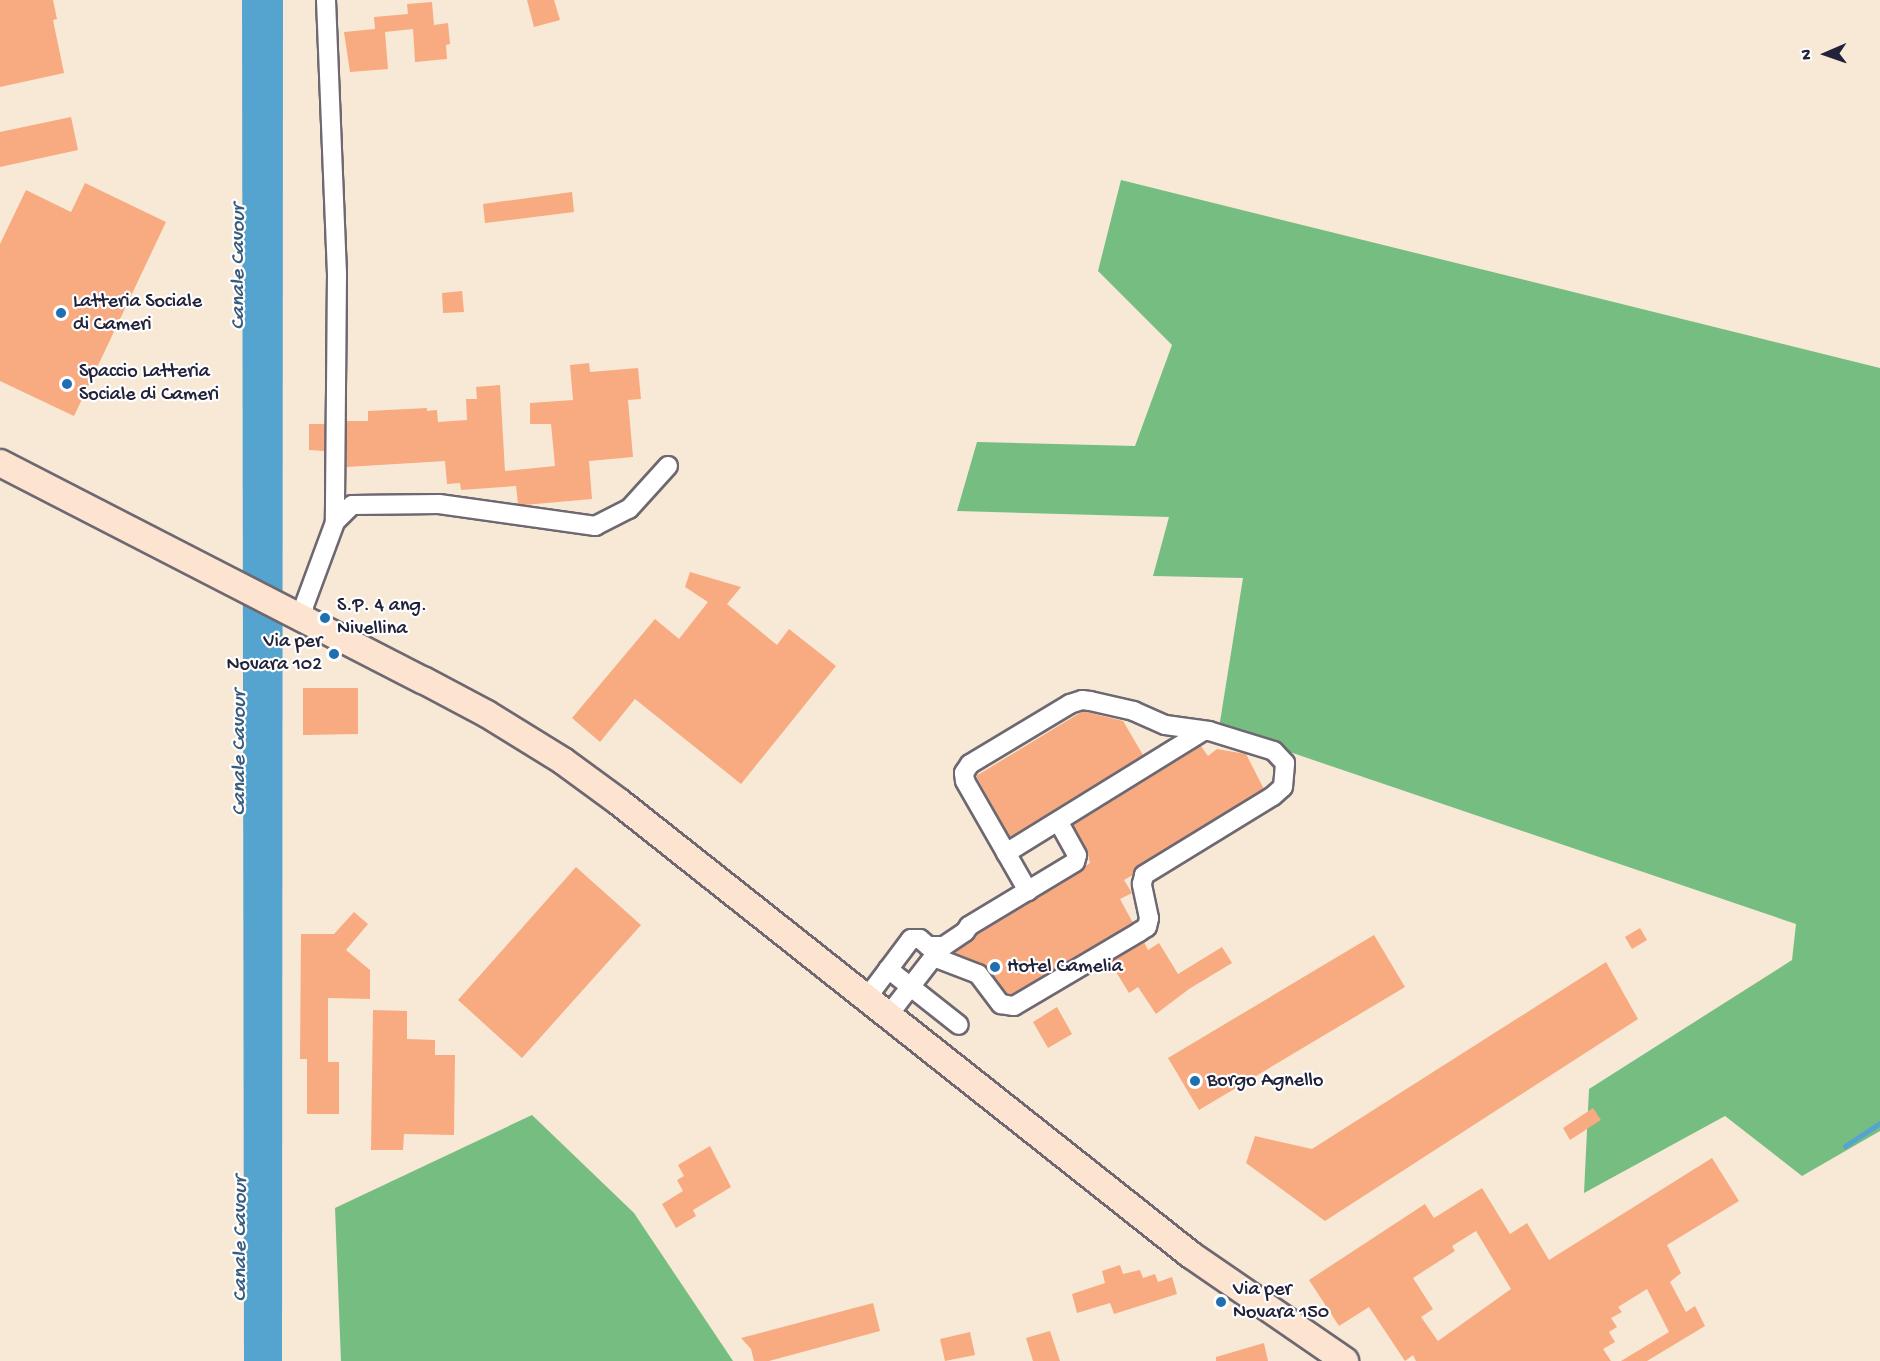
<!DOCTYPE html>
<style>
body{margin:0}
#map{position:relative;width:1880px;height:1361px;overflow:hidden;background:#f7e9d5;font-family:"Gochi Hand",sans-serif}
div>[style]{position:absolute}
.forest>*{inset:0;background:#76bd82}
.water>*{inset:0;background:#55a4cf}
.stream>*{height:5px;margin:-2.5px;padding:0 2.5px;transform-origin:2.5px;border-radius:2.5px;background:#55a4cf}
.building>*{inset:0;background:#f8ab81}
.roads{filter:drop-shadow(2px 0 #6d6871) drop-shadow(-2px 0 #6d6871) drop-shadow(0 2px #6d6871) drop-shadow(0 -2px #6d6871)}
.street>*{height:18px;margin:-9px;padding:0 9px;transform-origin:9px;border-radius:9px;background:#fff}
.secondary>*{height:26px;margin:-13px;padding:0 13px;transform-origin:13px;border-radius:13px;background:#fde4d1}
.dots>*{width:16px;height:16px;translate:-50% -50%;box-sizing:border-box;border:3px solid #fff;border-radius:50%}
span{translate:-50% -50%;white-space:nowrap;text-align:center;line-height:1.15;-webkit-text-stroke:4.5px #fff;paint-order:stroke}
.poi-label{font-size:20px;color:#22223b}
.left{translate:0 -50%;text-align:left}
.right{translate:-100% -50%;text-align:right}
.water-label{font-size:21px;color:#395c7e;font-style:italic}
.north{position:absolute;left:1796px;top:24px;width:60px;height:60px;-webkit-text-stroke:4px #fff;paint-order:stroke;rotate:268deg;font-size:16px;font-weight:700;line-height:24px;text-align:center;color:#22223b}
.north::after{content:'';display:block;margin:auto;width:21px;height:27px;background:#22223b;clip-path:polygon(50% 0,100% 100%,50% 72%,0 100%)}
</style>
<div id="map">
<div class="forest">
<i style="clip-path:polygon(1121px 180px,1880px 368px,1880px 1131px,1802px 1176px,1725px 1116px,1584px 1193px,1589px 1089px,1792px 960px,1796px 924px,1219px 728px,1243px 578px,1153px 576px,1169px 517px,957px 511px,977px 442px,1135px 446px,1172px 345px,1098px 271px)"></i>
<i style="clip-path:polygon(532px 1115px,634px 1213px,733px 1361px,341px 1361px,335px 1208px)"></i>
</div>
<div class="water">
<i style="clip-path:polygon(242px 0,283px 0,282px 1361px,244px 1361px)"></i>
</div>
<div class="stream">
<i style="left:1845px;top:1146px;width:42px;rotate:-33.3deg"></i>
</div>
<div class="building">
<i style="clip-path:polygon(0 0,53px 0,57px 19px,53px 20px,64px 73px,0 87px)"></i>
<i style="clip-path:polygon(527px 0,554px 0,560px 20px,534px 27px)"></i>
<i style="clip-path:polygon(432px 2px,434px 25px,448px 23px,450px 44px,446px 45px,447px 59px,415px 62px,413px 29px,385px 32px,388px 69px,350px 72px,344px 32px,375px 29px,374px 17px,408px 14px,407px 4px)"></i>
<i style="clip-path:polygon(71px 117px,78px 150px,0 167px,0 132px)"></i>
<i style="clip-path:polygon(85px 183px,166px 222px,74px 416px,0 381px,0 244px,26px 190px,71px 212px)"></i>
<i style="clip-path:polygon(572px 192px,574px 212px,485px 223px,483px 204px)"></i>
<i style="clip-path:polygon(462px 291px,464px 312px,443px 313px,442px 293px)"></i>
<i style="clip-path:polygon(589px 363px,590px 372px,638px 368px,641px 399px,628px 400px,633px 457px,589px 461px,592px 499px,524px 505px,518px 504px,516px 486px,461px 490px,460px 483px,447px 484px,445px 461px,347px 467px,347px 421px,368px 421px,368px 411px,427px 408px,427px 411px,437px 410px,438px 422px,467px 420px,466px 399px,477px 399px,476px 387px,500px 385px,505px 471px,555px 466px,551px 424px,530px 424px,530px 403px,573px 400px,570px 365px)"></i>
<i style="clip-path:polygon(309px 424px,325px 424px,324px 451px,309px 450px)"></i>
<i style="clip-path:polygon(690px 572px,741px 587px,727px 604px,777px 645px,789px 629px,836px 666px,741px 784px,635px 699px,600px 742px,572px 718px,655px 619px,679px 639px,708px 602px,685px 587px)"></i>
<i style="clip-path:polygon(303px 688px,358px 688px,358px 734px,303px 735px)"></i>
<i style="clip-path:polygon(1083px 711px,1123px 721px,1143px 755px,1010px 837px,976px 776px)"></i>
<i style="clip-path:polygon(1201px 746px,1208px 756px,1217px 749px,1246px 754px,1264px 789px,1135px 868px,1133px 875px,1124px 880px,1132px 893px,1120px 899px,1133px 923px,1012px 994px,1007px 994px,983px 964px,954px 953px,977px 934px,1090px 863px,1087px 850px,1073px 825px)"></i>
<i style="clip-path:polygon(576px 867px,641px 925px,522px 1058px,458px 1000px)"></i>
<i style="clip-path:polygon(354px 912px,368px 924px,346px 950px,370px 970px,370px 999px,328px 998px,328px 1062px,339px 1062px,339px 1114px,307px 1114px,307px 1059px,300px 1059px,301px 934px,334px 934px)"></i>
<i style="clip-path:polygon(1640px 928px,1647px 940px,1632px 949px,1625px 937px)"></i>
<i style="clip-path:polygon(1374px 935px,1405px 987px,1199px 1110px,1168px 1058px)"></i>
<i style="clip-path:polygon(1144px 942px,1148px 950px,1159px 943px,1178px 974px,1222px 947px,1232px 963px,1189px 989px,1156px 1014px,1138px 987px,1129px 993px,1110px 962px)"></i>
<i style="clip-path:polygon(1606px 962px,1638px 1019px,1325px 1221px,1246px 1163px,1255px 1136px,1312px 1149px)"></i>
<i style="clip-path:polygon(1057px 1007px,1072px 1034px,1048px 1048px,1033px 1022px)"></i>
<i style="clip-path:polygon(373px 1010px,407px 1011px,407px 1039px,435px 1040px,435px 1055px,455px 1055px,454px 1135px,404px 1134px,403px 1150px,371px 1150px)"></i>
<i style="clip-path:polygon(1593px 1108px,1601px 1120px,1570px 1140px,1563px 1128px)"></i>
<i style="clip-path:polygon(710px 1146px,731px 1187px,693px 1210px,696px 1216px,676px 1228px,662px 1204px,683px 1191px,677px 1180px,684px 1176px,678px 1165px)"></i>
<i style="clip-path:polygon(evenodd,1712px 1158px,1739px 1201px,1667px 1245px,1681px 1273px,1670px 1282px,1686px 1312px,1695px 1306px,1705px 1326px,1647px 1361px,1621px 1361px,1669px 1332px,1647px 1289px,1618px 1307px,1622px 1312px,1611px 1318px,1617px 1327px,1609px 1332px,1615px 1342px,1603px 1349px,1611px 1361px,1416px 1361px,1413px 1355px,1405px 1361px,1369px 1307px,1339px 1326px,1309px 1280px,1425px 1204px,1434px 1218px,1482px 1188px,1510px 1234px,1527px 1223px,1549px 1260px,1712px 1158px,1476px 1231px,1511px 1289px,1438px 1341px,1421px 1317px,1433px 1309px,1413px 1278px,1455px 1251px,1452px 1246px,1476px 1231px)"></i>
<i style="clip-path:polygon(1120px 1265px,1123px 1274px,1140px 1270px,1143px 1278px,1155px 1274px,1158px 1282px,1172px 1277px,1177px 1294px,1114px 1314px,1110px 1303px,1077px 1313px,1072px 1294px,1105px 1283px,1102px 1271px)"></i>
<i style="clip-path:polygon(873px 1303px,880px 1331px,769px 1361px,754px 1361px,751px 1349px,741px 1338px)"></i>
<i style="clip-path:polygon(1050px 1331px,1060px 1361px,1033px 1361px,1026px 1338px)"></i>
<i style="clip-path:polygon(970px 1332px,975px 1355px,945px 1361px,940px 1339px)"></i>
<i style="clip-path:polygon(1264px 1343px,1268px 1361px,1216px 1361px,1216px 1357px)"></i>
</div>
<div class="roads">
<div class="street">
<i style="left:326px;top:0;width:274px;rotate:87.7deg"></i>
<i style="left:337px;top:274px;width:248px;rotate:90.5deg"></i>
<i style="left:304px;top:619px;width:13px;rotate:-90deg"></i>
<i style="left:304px;top:606px;width:90px;rotate:-69.7deg"></i>
<i style="left:335px;top:522px;width:24px;rotate:-45deg"></i>
<i style="left:352px;top:505px;width:87px;rotate:-0.7deg"></i>
<i style="left:439px;top:504px;width:158px;rotate:8deg"></i>
<i style="left:595px;top:526px;width:38px;rotate:-27deg"></i>
<i style="left:629px;top:509px;width:58px;rotate:-47.8deg"></i>
<i style="left:1006px;top:853px;width:230px;rotate:-31.7deg"></i>
<i style="left:888px;top:969px;width:90px;rotate:38.3deg"></i>
<i style="left:866px;top:999px;width:75px;rotate:-53.1deg"></i>
<i style="left:911px;top:939px;width:9px"></i>
<i style="left:920px;top:939px;width:11px;rotate:41deg"></i>
<i style="left:928px;top:946px;width:16px"></i>
<i style="left:944px;top:946px;width:25px;rotate:-34deg"></i>
<i style="left:965px;top:932px;width:7px;rotate:-56deg"></i>
<i style="left:969px;top:926px;width:124px;rotate:-31.1deg"></i>
<i style="left:1075px;top:862px;width:7px;rotate:-74deg"></i>
<i style="left:1077px;top:855px;width:38px;rotate:-119deg"></i>
<i style="left:887px;top:1017px;width:73px;rotate:-52.2deg"></i>
<i style="left:932px;top:959px;width:7px"></i>
<i style="left:939px;top:959px;width:42px;rotate:21deg"></i>
<i style="left:978px;top:974px;width:38px;rotate:53deg"></i>
<i style="left:1001px;top:1004px;width:13px;rotate:9deg"></i>
<i style="left:1014px;top:1006px;width:145px;rotate:-30.6deg"></i>
<i style="left:1139px;top:932px;width:9px;rotate:-32deg"></i>
<i style="left:1147px;top:927px;width:9px;rotate:-77deg"></i>
<i style="left:1149px;top:918px;width:35px;rotate:-102deg"></i>
<i style="left:1142px;top:884px;width:9px;rotate:-77deg"></i>
<i style="left:1144px;top:875px;width:151px;rotate:-31.5deg"></i>
<i style="left:1273px;top:796px;width:13px;rotate:-42deg"></i>
<i style="left:1283px;top:787px;width:24px;rotate:-85deg"></i>
<i style="left:1285px;top:763px;width:16px;rotate:-133deg"></i>
<i style="left:1274px;top:751px;width:68px;rotate:-162.9deg"></i>
<i style="left:1209px;top:731px;width:44px;rotate:-172.2deg"></i>
<i style="left:1165px;top:725px;width:34px;rotate:-156deg"></i>
<i style="left:1134px;top:711px;width:45px;rotate:-167.2deg"></i>
<i style="left:1090px;top:701px;width:8px;rotate:-173deg"></i>
<i style="left:1082px;top:700px;width:13px;rotate:162deg"></i>
<i style="left:1070px;top:704px;width:117px;rotate:149deg"></i>
<i style="left:970px;top:764px;width:11px;rotate:124deg"></i>
<i style="left:964px;top:773px;width:8px;rotate:83deg"></i>
<i style="left:965px;top:781px;width:127px;rotate:60.2deg"></i>
</div>
<div class="secondary">
<i style="left:0;top:463px;width:475px;rotate:27.2deg"></i>
<i style="left:423px;top:680px;width:72px;rotate:28deg"></i>
<i style="left:487px;top:714px;width:89px;rotate:31.7deg"></i>
<i style="left:563px;top:761px;width:69px;rotate:36.2deg"></i>
<i style="left:619px;top:802px;width:730px;rotate:38.38deg"></i>
<i style="left:1191px;top:1255px;width:187px;rotate:34.5deg"></i>
</div>
</div>
<div class="dots">
<i style="left:61px;top:313px;background:#1f6fb2"></i>
<i style="left:67px;top:384px;background:#1f6fb2"></i>
<i style="left:325px;top:618px;background:#1f6fb2"></i>
<i style="left:334px;top:654px;background:#1f6fb2"></i>
<i style="left:995px;top:967px;background:#1f6fb2"></i>
<i style="left:1195px;top:1081px;background:#1f6fb2"></i>
<i style="left:1221px;top:1302px;background:#1f6fb2"></i>
</div>
<div class="poi-label">
<span class="left" style="left:73px;top:314px">Latteria Sociale<br>di Cameri</span>
<span class="left" style="left:79px;top:384px">Spaccio Latteria<br>Sociale di Cameri</span>
<span class="left" style="left:337px;top:618px">S.P. 4 ang.<br>Nivellina</span>
<span class="right" style="left:322px;top:654px">Via per<br>Novara 102</span>
<span class="left" style="left:1007px;top:967px">Hotel Camelia</span>
<span class="left" style="left:1207px;top:1081px">Borgo Agnello</span>
<span class="left" style="left:1233px;top:1302px">Via per<br>Novara 150</span>
</div>
<div class="water-label">
<span style="left:240px;top:267px;rotate:-90deg">Canale Cavour</span>
<span style="left:241px;top:753px;rotate:-90deg">Canale Cavour</span>
<span style="left:242px;top:1239px;rotate:-90deg">Canale Cavour</span>
</div>
<div class="north">N</div>
</div>
